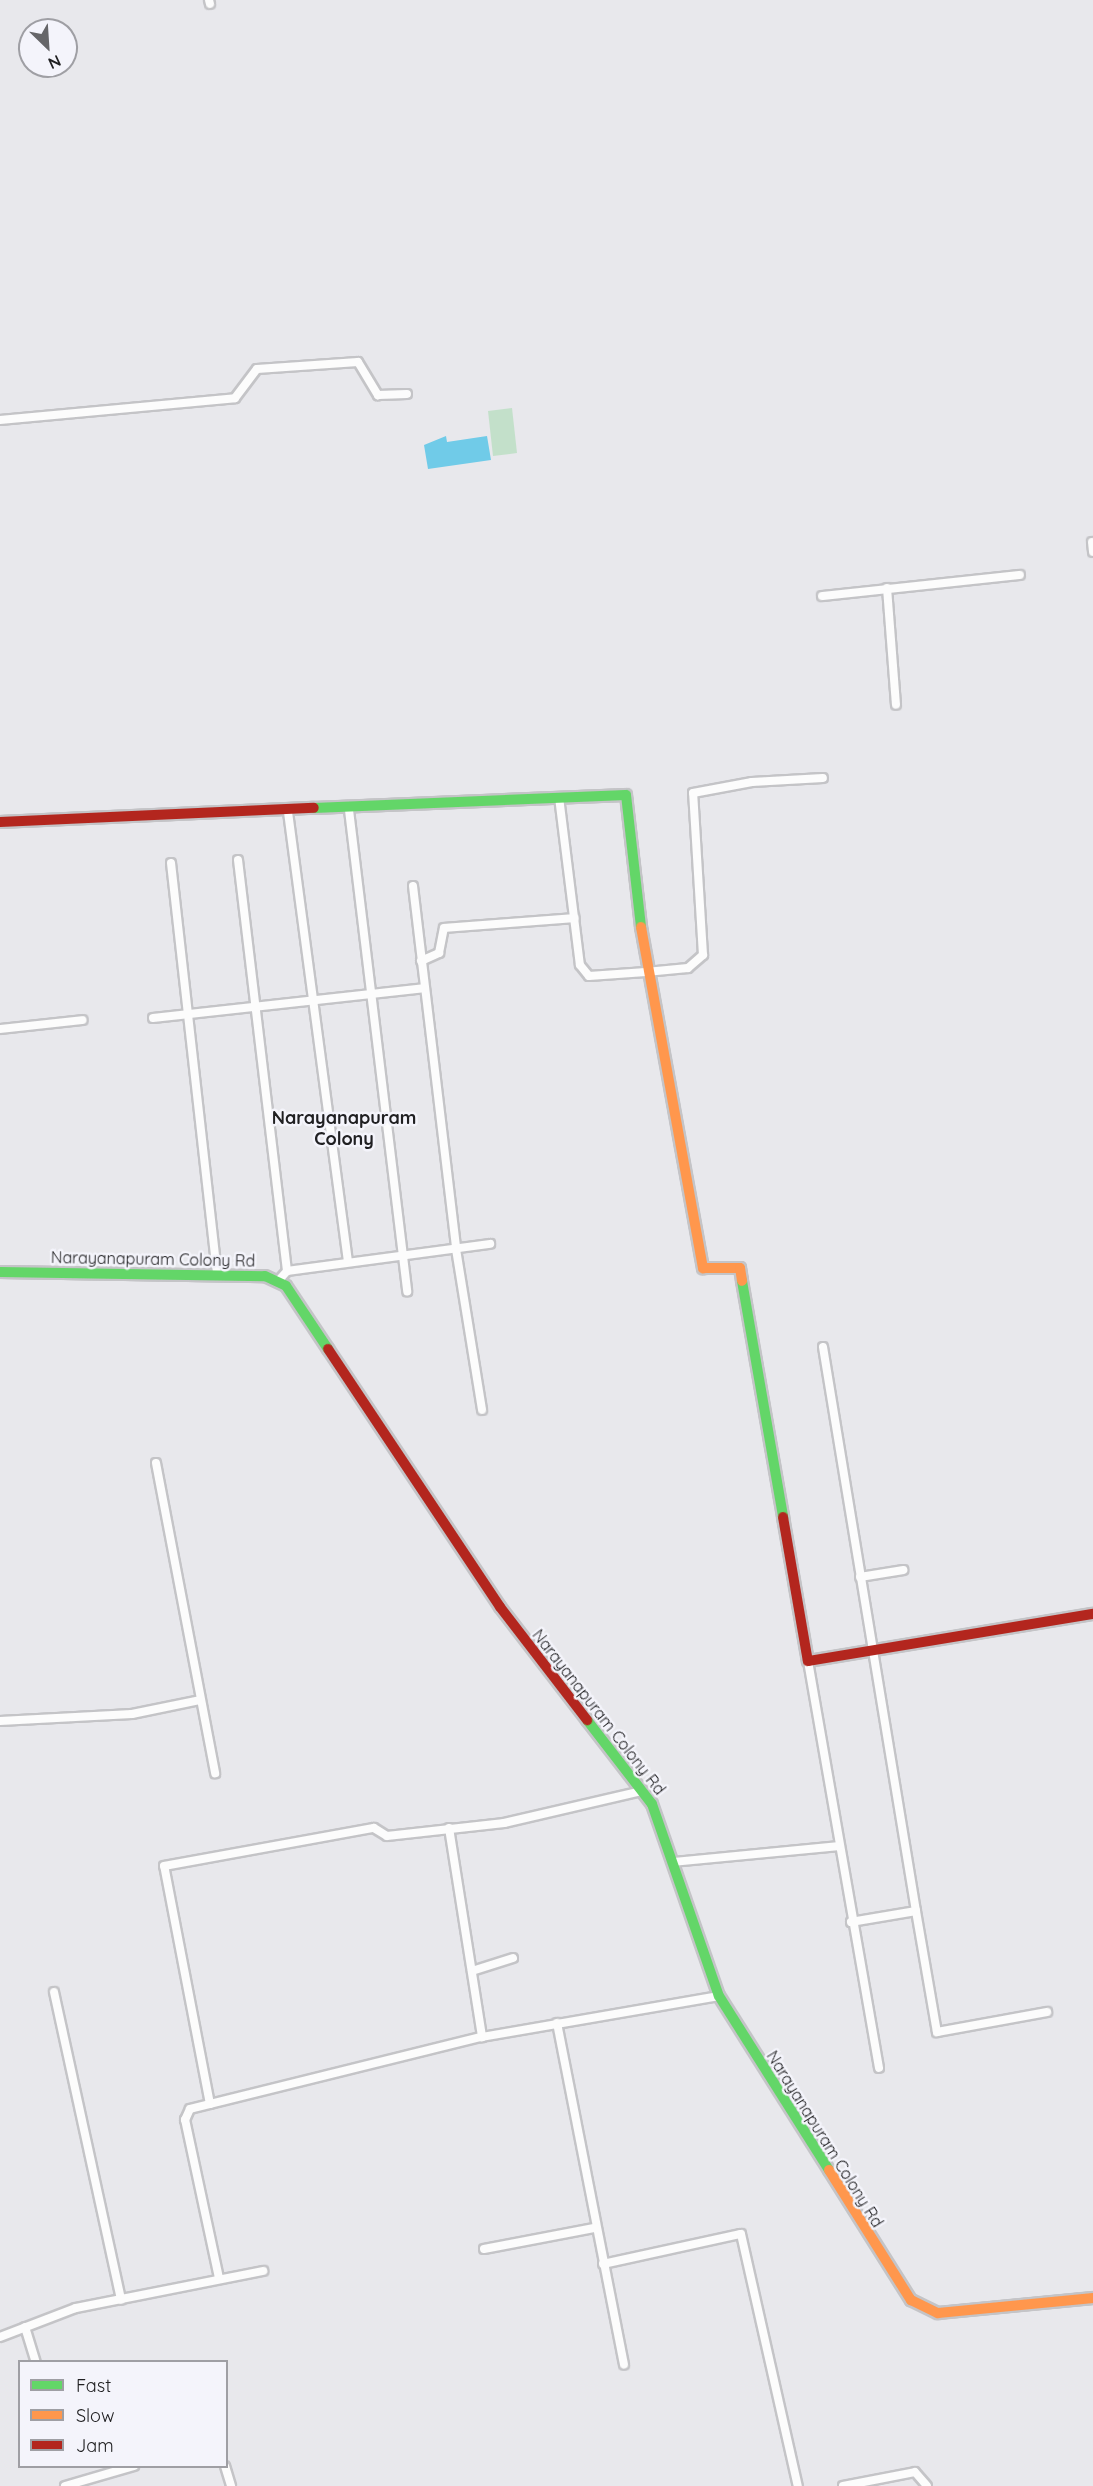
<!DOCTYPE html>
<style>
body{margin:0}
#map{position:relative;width:1093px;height:2486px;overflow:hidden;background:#e8e8ec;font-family:Quicksand,sans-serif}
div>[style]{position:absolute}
.green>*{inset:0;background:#c3e0ca}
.water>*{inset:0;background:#70cbe8}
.roads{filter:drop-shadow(2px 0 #c4c4c7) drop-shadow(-2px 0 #c4c4c7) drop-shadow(0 2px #c4c4c7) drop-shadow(0 -2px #c4c4c7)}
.street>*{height:8px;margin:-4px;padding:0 4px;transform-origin:4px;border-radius:4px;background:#fcfcfc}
.fast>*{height:10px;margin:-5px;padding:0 5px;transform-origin:5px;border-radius:5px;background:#63d668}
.slow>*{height:10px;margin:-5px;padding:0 5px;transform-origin:5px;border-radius:5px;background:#ff974d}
.jam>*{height:10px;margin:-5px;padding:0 5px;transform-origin:5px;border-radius:5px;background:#b3261e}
span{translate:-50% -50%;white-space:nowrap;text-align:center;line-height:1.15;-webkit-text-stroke:5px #f4f4fb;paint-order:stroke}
.street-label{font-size:16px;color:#202022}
.neighbourhood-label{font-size:18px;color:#202022;font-weight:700}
.legend{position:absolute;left:18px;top:2360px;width:210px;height:108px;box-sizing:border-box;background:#f4f4fb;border:2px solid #9f9fa4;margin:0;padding:8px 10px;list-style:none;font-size:18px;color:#202022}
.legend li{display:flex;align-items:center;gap:12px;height:30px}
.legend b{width:30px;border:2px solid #9f9fa4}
.north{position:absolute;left:18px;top:18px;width:60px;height:60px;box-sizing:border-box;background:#f4f4fb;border:2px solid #9f9fa4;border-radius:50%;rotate:155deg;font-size:16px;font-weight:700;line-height:24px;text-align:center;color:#202022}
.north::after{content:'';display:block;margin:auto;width:21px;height:27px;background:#666669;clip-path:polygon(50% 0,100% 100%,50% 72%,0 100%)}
</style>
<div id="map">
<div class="green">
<i style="clip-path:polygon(512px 408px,517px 453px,493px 456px,488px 411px)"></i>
</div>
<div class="water">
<i style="clip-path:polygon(446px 436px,447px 442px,487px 436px,491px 460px,428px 469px,424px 445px)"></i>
</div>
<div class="roads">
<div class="street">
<i style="left:209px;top:0;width:4px;rotate:76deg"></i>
<i style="left:0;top:420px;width:236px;rotate:-5.3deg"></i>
<i style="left:235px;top:398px;width:36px;rotate:-53deg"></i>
<i style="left:257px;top:369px;width:101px;rotate:-4deg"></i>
<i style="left:358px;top:362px;width:39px;rotate:59deg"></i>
<i style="left:378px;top:395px;width:29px;rotate:-2deg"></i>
<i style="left:1092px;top:542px;width:10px;rotate:84deg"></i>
<i style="left:887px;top:588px;width:117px;rotate:85.6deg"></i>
<i style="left:822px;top:596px;width:199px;rotate:-6.1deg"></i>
<i style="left:559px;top:797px;width:169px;rotate:82.9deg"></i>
<i style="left:580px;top:965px;width:14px;rotate:51deg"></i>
<i style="left:589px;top:976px;width:57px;rotate:-4deg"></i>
<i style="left:646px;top:972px;width:42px;rotate:-5.4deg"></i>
<i style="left:688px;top:968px;width:20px;rotate:-41deg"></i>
<i style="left:703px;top:955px;width:162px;rotate:-93.5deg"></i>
<i style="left:693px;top:793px;width:60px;rotate:-10.6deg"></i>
<i style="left:752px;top:782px;width:71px;rotate:-3.2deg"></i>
<i style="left:349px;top:810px;width:485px;rotate:83.1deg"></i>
<i style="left:288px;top:812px;width:454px;rotate:82.4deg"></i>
<i style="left:238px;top:860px;width:414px;rotate:83.2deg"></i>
<i style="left:171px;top:863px;width:415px;rotate:83.6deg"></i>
<i style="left:413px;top:886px;width:366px;rotate:83.2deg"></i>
<i style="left:456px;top:1249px;width:163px;rotate:80.8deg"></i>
<i style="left:421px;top:961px;width:20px;rotate:-24deg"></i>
<i style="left:439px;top:953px;width:25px;rotate:-79deg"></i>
<i style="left:444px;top:928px;width:131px;rotate:-4.4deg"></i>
<i style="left:153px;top:1018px;width:272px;rotate:-6.3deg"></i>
<i style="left:0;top:1029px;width:83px;rotate:-6.2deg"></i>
<i style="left:279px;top:1280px;width:12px;rotate:-48deg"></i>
<i style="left:287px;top:1271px;width:205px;rotate:-7.6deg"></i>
<i style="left:823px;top:1347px;width:572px;rotate:80.64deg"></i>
<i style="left:916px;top:1911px;width:66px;rotate:170.4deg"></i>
<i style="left:156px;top:1463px;width:316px;rotate:79.2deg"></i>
<i style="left:860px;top:1577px;width:44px;rotate:-9.2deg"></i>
<i style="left:808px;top:1661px;width:413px;rotate:80.1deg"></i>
<i style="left:0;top:1721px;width:132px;rotate:-3deg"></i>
<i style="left:132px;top:1714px;width:69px;rotate:-11.6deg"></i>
<i style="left:449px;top:1828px;width:212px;rotate:81deg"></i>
<i style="left:673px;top:1862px;width:166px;rotate:-5.5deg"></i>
<i style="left:916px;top:1911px;width:123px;rotate:80.2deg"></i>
<i style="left:937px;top:2032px;width:112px;rotate:-10.3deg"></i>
<i style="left:472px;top:1971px;width:43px;rotate:-17.6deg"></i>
<i style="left:54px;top:1992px;width:315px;rotate:77.7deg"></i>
<i style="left:557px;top:2023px;width:348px;rotate:78.9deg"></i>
<i style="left:210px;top:2104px;width:242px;rotate:-100.9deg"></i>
<i style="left:164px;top:1866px;width:213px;rotate:-10.3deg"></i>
<i style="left:374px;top:1828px;width:15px;rotate:32deg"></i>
<i style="left:387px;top:1836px;width:118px;rotate:-6.3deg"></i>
<i style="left:504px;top:1823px;width:142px;rotate:-13.1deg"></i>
<i style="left:484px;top:2249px;width:112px;rotate:-10.8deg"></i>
<i style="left:603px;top:2264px;width:141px;rotate:-12.3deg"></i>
<i style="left:741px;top:2234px;width:258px;rotate:77.3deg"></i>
<i style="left:219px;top:2278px;width:162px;rotate:-102.1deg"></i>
<i style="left:185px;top:2120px;width:12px;rotate:-66deg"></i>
<i style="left:190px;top:2109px;width:301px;rotate:-13.9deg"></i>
<i style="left:482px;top:2037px;width:241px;rotate:-9.8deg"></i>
<i style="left:25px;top:2327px;width:37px;rotate:73deg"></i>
<i style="left:0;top:2337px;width:81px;rotate:-20.9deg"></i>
<i style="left:76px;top:2308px;width:191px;rotate:-11.2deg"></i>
<i style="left:225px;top:2466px;width:21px;rotate:73deg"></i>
<i style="left:65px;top:2486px;width:72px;rotate:-16.2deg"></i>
<i style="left:843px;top:2486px;width:73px;rotate:-11deg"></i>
<i style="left:915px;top:2472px;width:18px;rotate:49deg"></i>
</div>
<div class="fast">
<i style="left:314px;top:808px;width:312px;rotate:-2.4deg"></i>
<i style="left:626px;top:795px;width:133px;rotate:83.5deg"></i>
<i style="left:0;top:1272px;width:265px;rotate:0.9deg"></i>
<i style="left:265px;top:1276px;width:23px;rotate:25deg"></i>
<i style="left:286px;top:1286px;width:76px;rotate:56.3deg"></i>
<i style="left:742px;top:1281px;width:240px;rotate:80.1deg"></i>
<i style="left:587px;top:1720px;width:106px;rotate:52.3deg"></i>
<i style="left:652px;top:1804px;width:203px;rotate:70.8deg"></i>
<i style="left:719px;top:1996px;width:206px;rotate:57.7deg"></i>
</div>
<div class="slow">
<i style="left:641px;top:927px;width:347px;rotate:79.7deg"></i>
<i style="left:703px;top:1268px;width:37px"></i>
<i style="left:740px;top:1268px;width:13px;rotate:81deg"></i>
<i style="left:829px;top:2170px;width:154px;rotate:57.8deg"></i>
<i style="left:911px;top:2300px;width:30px;rotate:26deg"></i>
<i style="left:938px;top:2313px;width:156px;rotate:-5.5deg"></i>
</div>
<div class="jam">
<i style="left:0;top:822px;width:314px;rotate:-2.6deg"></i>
<i style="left:328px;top:1349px;width:310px;rotate:56.3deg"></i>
<i style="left:500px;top:1607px;width:143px;rotate:52.4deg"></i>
<i style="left:783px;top:1517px;width:146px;rotate:80.2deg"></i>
<i style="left:808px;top:1661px;width:289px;rotate:-9.4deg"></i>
</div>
</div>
<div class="street-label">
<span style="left:153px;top:1259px;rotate:1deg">Narayanapuram Colony Rd</span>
<span style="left:599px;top:1712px;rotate:52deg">Narayanapuram Colony Rd</span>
<span style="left:825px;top:2139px;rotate:58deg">Narayanapuram Colony Rd</span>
</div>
<div class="neighbourhood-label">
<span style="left:344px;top:1129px">Narayanapuram<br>Colony</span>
</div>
<ul class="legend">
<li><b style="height:8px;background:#63d668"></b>Fast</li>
<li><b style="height:8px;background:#ff974d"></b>Slow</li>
<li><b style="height:8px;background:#b3261e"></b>Jam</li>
</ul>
<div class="north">N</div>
</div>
